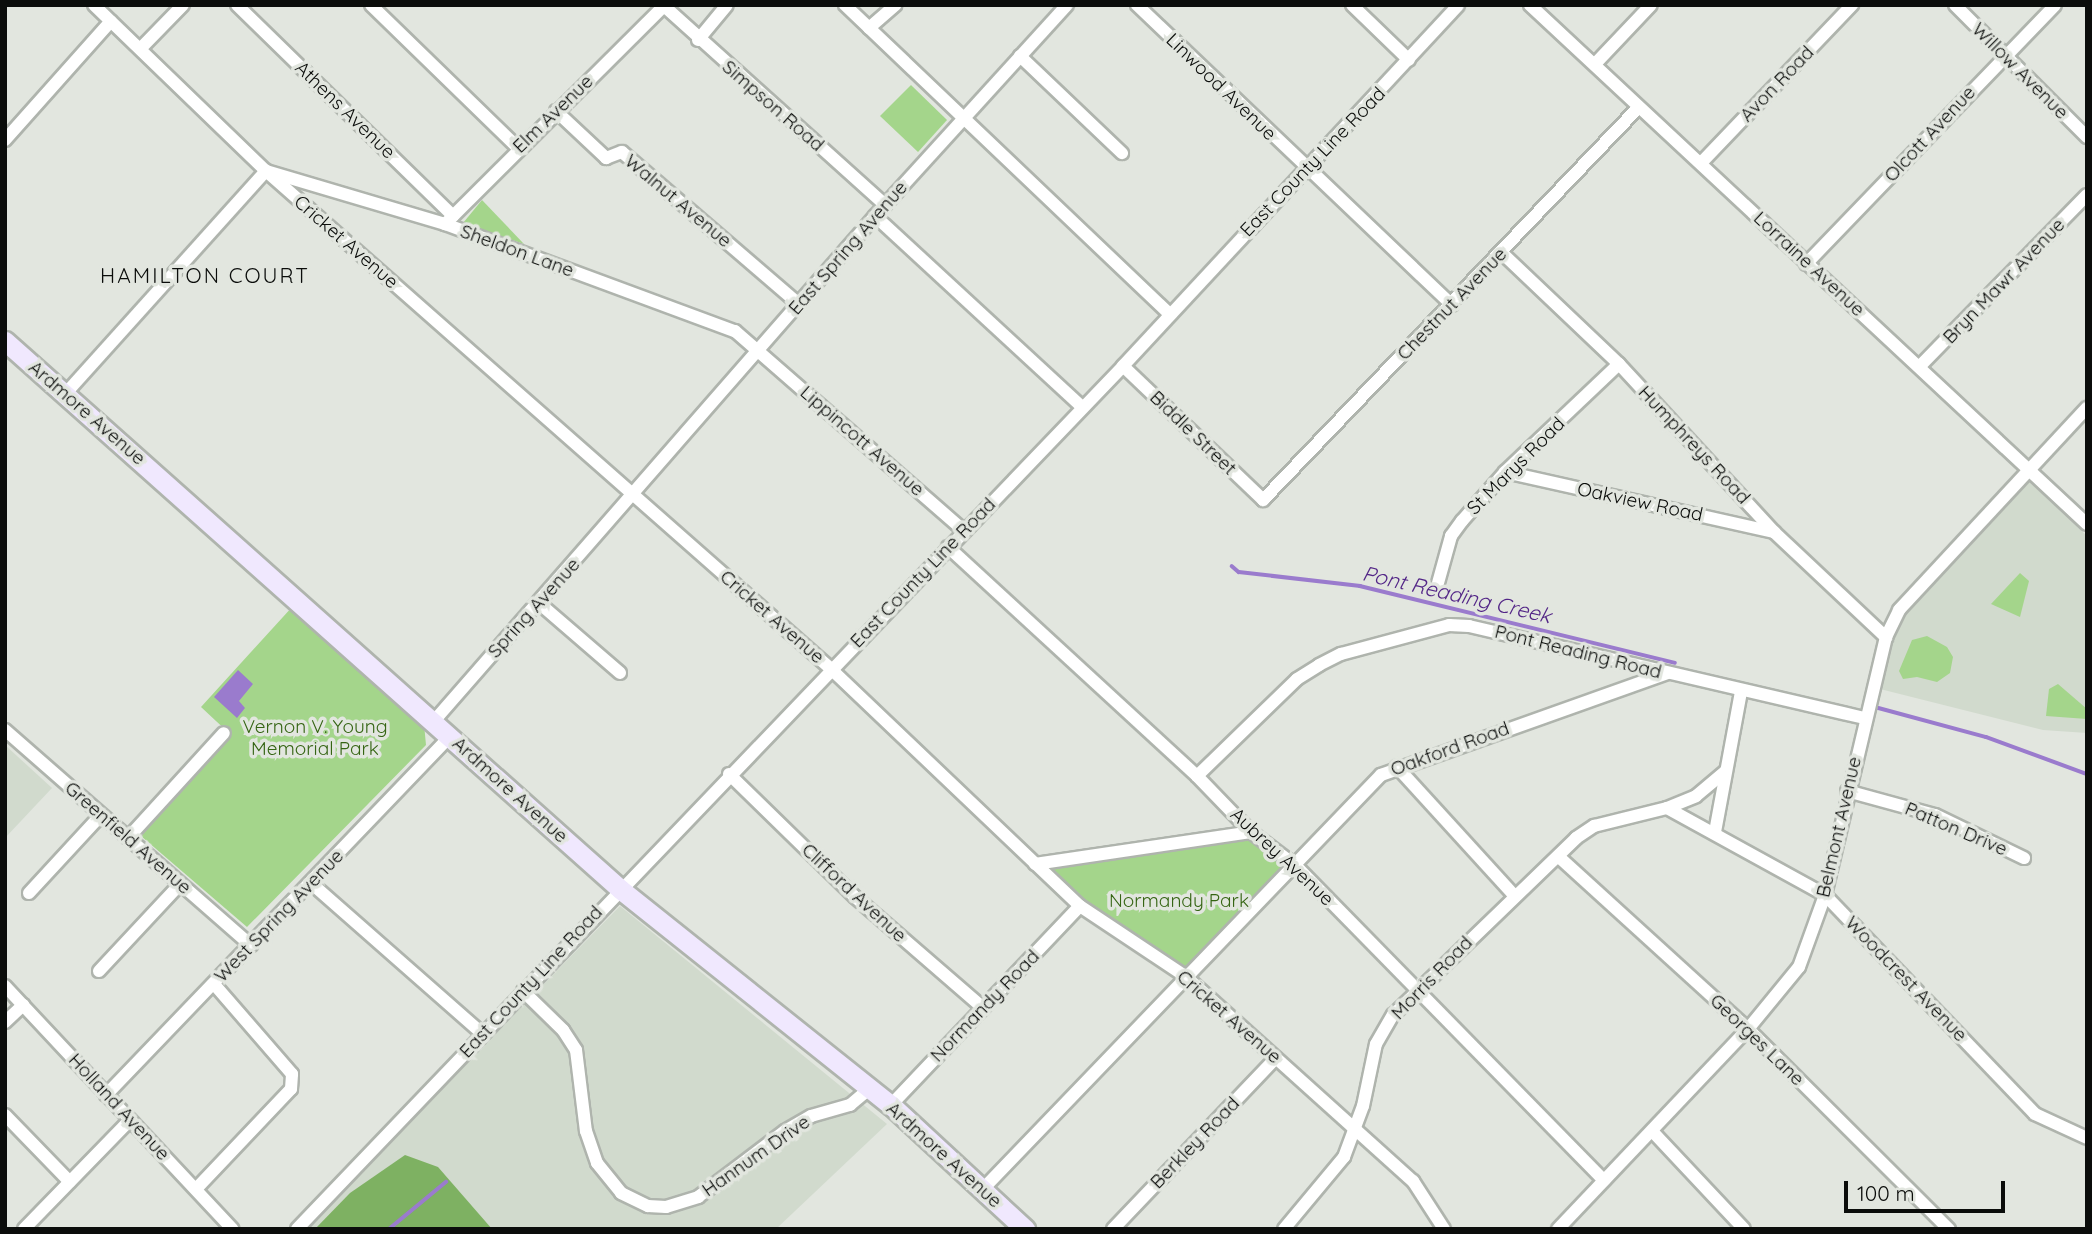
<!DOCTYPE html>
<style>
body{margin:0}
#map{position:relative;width:2092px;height:1234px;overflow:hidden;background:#e2e6df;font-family:Quicksand,sans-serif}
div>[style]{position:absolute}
.built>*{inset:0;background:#d1dacd}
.green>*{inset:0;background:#a4d58b}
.forest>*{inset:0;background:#7eb162}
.water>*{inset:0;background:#9a7bcd}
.stream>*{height:3.5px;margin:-1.75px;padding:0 1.75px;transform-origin:1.75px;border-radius:1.75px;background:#9a7bcd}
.roads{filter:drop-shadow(2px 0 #afb4ad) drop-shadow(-2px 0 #afb4ad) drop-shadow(0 2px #afb4ad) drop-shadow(0 -2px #afb4ad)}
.street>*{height:12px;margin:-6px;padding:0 6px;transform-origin:6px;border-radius:6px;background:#fff}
.secondary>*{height:19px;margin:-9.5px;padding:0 9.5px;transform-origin:9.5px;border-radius:9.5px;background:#f0e8fe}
span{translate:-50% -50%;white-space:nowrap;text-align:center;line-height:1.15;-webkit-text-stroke:7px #e2e6df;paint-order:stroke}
.street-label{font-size:19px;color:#0b0d0b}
.park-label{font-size:19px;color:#356513}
.neighbourhood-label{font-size:21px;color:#0b0d0b;letter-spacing:2px}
.water-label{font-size:21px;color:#532687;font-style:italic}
.frame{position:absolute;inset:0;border:7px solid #0b0d0b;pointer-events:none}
.scale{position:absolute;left:1844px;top:1181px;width:161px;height:32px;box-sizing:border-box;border:4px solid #0b0d0b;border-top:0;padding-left:9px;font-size:21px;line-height:24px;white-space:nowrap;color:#0b0d0b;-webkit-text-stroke:5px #e2e6df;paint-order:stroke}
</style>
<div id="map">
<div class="built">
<i style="clip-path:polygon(2026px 479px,2087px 536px,2087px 733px,2043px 730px,1876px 688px,1904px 610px)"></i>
<i style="clip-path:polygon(5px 745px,52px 788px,5px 838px)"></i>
<i style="clip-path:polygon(620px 906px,887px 1124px,776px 1229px,305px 1229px)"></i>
</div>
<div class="green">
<i style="clip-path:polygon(911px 85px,947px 120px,918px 152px,880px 116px)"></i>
<i style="clip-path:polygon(482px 200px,524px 244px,463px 223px)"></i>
<i style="clip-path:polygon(2020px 573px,2029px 581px,2020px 617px,1991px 604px)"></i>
<i style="clip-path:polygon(293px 606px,424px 724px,426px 745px,247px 927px,141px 836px,231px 735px,201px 707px)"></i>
<i style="clip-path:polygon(1927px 636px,1947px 647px,1953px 657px,1950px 673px,1937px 682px,1917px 677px,1903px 679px,1899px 671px,1912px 640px)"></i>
<i style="clip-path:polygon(2058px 684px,2087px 709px,2087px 719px,2046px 716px,2049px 689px)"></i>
<i style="clip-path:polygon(1251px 832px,1296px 866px,1185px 976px,1094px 918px,1035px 864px)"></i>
</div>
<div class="forest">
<i style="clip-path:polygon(405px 1155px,438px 1167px,492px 1229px,315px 1229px,350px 1193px)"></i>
</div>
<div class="water">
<i style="clip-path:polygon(238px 670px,253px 684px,239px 701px,245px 708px,237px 718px,214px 697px)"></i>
</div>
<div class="stream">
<i style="left:1232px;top:566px;width:9px;rotate:41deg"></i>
<i style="left:1239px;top:572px;width:122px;rotate:6.6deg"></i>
<i style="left:1360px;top:586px;width:324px;rotate:13.7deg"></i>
<i style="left:1875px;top:707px;width:115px;rotate:15.1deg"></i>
<i style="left:1986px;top:737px;width:108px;rotate:20.1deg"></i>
<i style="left:389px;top:1229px;width:74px;rotate:-39.5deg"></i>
</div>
<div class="roads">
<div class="street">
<i style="left:94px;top:5px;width:239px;rotate:44deg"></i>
<i style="left:266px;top:171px;width:753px;rotate:41.39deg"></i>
<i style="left:831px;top:669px;width:344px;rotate:43.6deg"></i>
<i style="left:1080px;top:906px;width:126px;rotate:33.7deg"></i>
<i style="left:1185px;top:976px;width:307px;rotate:42deg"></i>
<i style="left:1413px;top:1181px;width:57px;rotate:57.1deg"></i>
<i style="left:237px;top:5px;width:302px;rotate:44.3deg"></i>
<i style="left:371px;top:5px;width:205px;rotate:44.2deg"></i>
<i style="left:663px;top:5px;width:299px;rotate:42deg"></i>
<i style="left:845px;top:5px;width:448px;rotate:43.6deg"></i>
<i style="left:1137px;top:5px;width:435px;rotate:43.6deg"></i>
<i style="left:1352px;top:5px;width:79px;rotate:44deg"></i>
<i style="left:1530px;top:5px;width:761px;rotate:42.98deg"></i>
<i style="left:1955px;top:5px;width:187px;rotate:45deg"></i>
<i style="left:869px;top:28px;width:35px;rotate:-41deg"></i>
<i style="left:698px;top:40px;width:45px;rotate:-50.4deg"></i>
<i style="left:141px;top:48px;width:60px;rotate:-45.7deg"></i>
<i style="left:1020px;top:56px;width:141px;rotate:43.6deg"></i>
<i style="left:1595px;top:64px;width:81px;rotate:-46.5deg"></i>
<i style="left:556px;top:111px;width:69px;rotate:43.2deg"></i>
<i style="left:606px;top:158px;width:17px;rotate:-21deg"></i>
<i style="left:622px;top:152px;width:233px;rotate:40.7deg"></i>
<i style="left:5px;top:140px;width:159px;rotate:-48.3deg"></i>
<i style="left:1701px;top:163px;width:219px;rotate:-46.3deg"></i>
<i style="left:875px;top:216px;width:280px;rotate:42.7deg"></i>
<i style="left:445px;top:224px;width:309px;rotate:-44.9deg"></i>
<i style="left:1502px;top:253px;width:161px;rotate:43.5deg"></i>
<i style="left:1619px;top:364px;width:229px;rotate:47.3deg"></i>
<i style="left:1774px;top:532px;width:154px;rotate:43.2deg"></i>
<i style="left:1806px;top:264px;width:359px;rotate:-46.1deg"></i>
<i style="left:1123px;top:366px;width:194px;rotate:43.7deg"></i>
<i style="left:1263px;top:500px;width:544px;rotate:-46.27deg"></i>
<i style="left:1920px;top:366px;width:239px;rotate:-45.7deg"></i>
<i style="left:66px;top:393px;width:299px;rotate:-48deg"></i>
<i style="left:266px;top:171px;width:187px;rotate:16.5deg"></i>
<i style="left:445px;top:224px;width:309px;rotate:20.3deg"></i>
<i style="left:735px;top:331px;width:303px;rotate:41.1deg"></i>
<i style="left:1505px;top:472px;width:276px;rotate:12.6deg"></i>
<i style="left:948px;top:547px;width:338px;rotate:42.6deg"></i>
<i style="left:1197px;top:776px;width:78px;rotate:46deg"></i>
<i style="left:1251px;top:832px;width:56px;rotate:37.1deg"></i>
<i style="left:1296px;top:866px;width:440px;rotate:45.6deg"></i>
<i style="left:1438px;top:583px;width:49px;rotate:-74.5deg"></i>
<i style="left:1451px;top:536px;width:19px;rotate:-54deg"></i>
<i style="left:1462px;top:521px;width:65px;rotate:-48.7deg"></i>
<i style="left:1505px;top:472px;width:157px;rotate:-43.5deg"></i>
<i style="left:539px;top:603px;width:107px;rotate:40.8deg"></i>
<i style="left:434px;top:721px;width:670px;rotate:-48.87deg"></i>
<i style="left:875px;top:216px;width:285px;rotate:-47.7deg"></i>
<i style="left:5px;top:730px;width:327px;rotate:41.2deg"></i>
<i style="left:1397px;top:767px;width:173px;rotate:47.6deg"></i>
<i style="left:729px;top:774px;width:176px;rotate:44.3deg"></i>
<i style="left:855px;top:897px;width:169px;rotate:40.9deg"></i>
<i style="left:1197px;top:776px;width:139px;rotate:-44.1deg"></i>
<i style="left:1297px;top:679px;width:26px;rotate:-32deg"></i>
<i style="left:1319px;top:665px;width:25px;rotate:-27deg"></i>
<i style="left:1341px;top:654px;width:112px;rotate:-15deg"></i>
<i style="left:1449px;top:625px;width:20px;rotate:3deg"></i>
<i style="left:1469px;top:626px;width:407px;rotate:13.1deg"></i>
<i style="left:1847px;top:791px;width:91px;rotate:15.3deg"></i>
<i style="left:1935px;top:815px;width:99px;rotate:25.8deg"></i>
<i style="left:1667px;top:808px;width:31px;rotate:-22deg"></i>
<i style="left:1696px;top:796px;width:38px;rotate:-40deg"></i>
<i style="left:1715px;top:832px;width:142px;rotate:-79.5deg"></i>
<i style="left:128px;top:838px;width:142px;rotate:-47.6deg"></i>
<i style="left:1559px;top:857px;width:256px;rotate:42.3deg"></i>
<i style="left:1748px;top:1029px;width:284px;rotate:44.9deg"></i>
<i style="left:1035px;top:864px;width:218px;rotate:-8.4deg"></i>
<i style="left:311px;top:883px;width:229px;rotate:41.3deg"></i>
<i style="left:29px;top:893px;width:106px;rotate:-47.3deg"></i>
<i style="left:99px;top:971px;width:119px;rotate:-47deg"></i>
<i style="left:5px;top:986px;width:333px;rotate:46.9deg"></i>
<i style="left:523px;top:991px;width:56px;rotate:44.3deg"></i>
<i style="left:563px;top:1030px;width:24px;rotate:57deg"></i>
<i style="left:576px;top:1050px;width:82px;rotate:83deg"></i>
<i style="left:586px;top:1131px;width:34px;rotate:71deg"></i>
<i style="left:597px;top:1163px;width:38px;rotate:51deg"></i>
<i style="left:621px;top:1193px;width:30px;rotate:26deg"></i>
<i style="left:648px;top:1206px;width:18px;rotate:3deg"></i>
<i style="left:666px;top:1207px;width:34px;rotate:-17deg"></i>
<i style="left:698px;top:1197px;width:109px;rotate:-37.2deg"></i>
<i style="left:785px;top:1131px;width:30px;rotate:-30deg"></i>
<i style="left:811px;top:1116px;width:41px;rotate:-15.8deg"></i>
<i style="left:850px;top:1105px;width:25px;rotate:-40deg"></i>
<i style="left:5px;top:1022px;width:25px;rotate:-43deg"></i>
<i style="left:106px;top:1095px;width:497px;rotate:-46.2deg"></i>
<i style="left:891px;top:1105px;width:274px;rotate:-46.5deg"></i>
<i style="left:5px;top:1115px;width:93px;rotate:45.9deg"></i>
<i style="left:1652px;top:1131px;width:134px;rotate:46.8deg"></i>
<i style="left:196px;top:1189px;width:138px;rotate:-46.5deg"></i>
<i style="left:291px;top:1089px;width:15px;rotate:-86deg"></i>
<i style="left:292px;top:1074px;width:119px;rotate:-130.9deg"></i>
<i style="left:982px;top:1190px;width:576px;rotate:-46.13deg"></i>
<i style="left:1381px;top:775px;width:304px;rotate:-19.6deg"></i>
<i style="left:24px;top:1229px;width:152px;rotate:-45.8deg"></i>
<i style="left:297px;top:1229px;width:1195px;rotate:-46.25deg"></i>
<i style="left:1123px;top:366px;width:492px;rotate:-47.1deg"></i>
<i style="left:1113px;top:1229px;width:236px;rotate:-46.4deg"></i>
<i style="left:1284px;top:1229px;width:94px;rotate:-50.2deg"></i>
<i style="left:1344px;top:1157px;width:54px;rotate:-69.6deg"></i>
<i style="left:1363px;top:1106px;width:63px;rotate:-78.2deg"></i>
<i style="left:1376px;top:1044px;width:34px;rotate:-60deg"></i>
<i style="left:1393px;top:1015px;width:255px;rotate:-44deg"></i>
<i style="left:1576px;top:838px;width:22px;rotate:-34deg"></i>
<i style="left:1594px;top:826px;width:75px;rotate:-13.9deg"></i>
<i style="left:1667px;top:808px;width:180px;rotate:28.8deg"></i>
<i style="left:1825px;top:895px;width:303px;rotate:46.2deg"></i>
<i style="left:2035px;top:1114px;width:57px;rotate:24.8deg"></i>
<i style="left:1558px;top:1229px;width:276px;rotate:-46.5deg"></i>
<i style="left:1748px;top:1029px;width:80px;rotate:-50.6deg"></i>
<i style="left:1799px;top:967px;width:77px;rotate:-70.1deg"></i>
<i style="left:1825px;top:895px;width:265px;rotate:-76.7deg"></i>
<i style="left:1886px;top:637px;width:30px;rotate:-64deg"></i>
<i style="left:1899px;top:610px;width:276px;rotate:-47.1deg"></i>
</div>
<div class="secondary">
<i style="left:5px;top:341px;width:824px;rotate:41.7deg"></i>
<i style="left:620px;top:889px;width:347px;rotate:38.6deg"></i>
<i style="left:891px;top:1105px;width:183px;rotate:42.8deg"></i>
</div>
</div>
<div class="street-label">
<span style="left:2020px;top:71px;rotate:45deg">Willow Avenue</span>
<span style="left:1777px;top:84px;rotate:-46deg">Avon Road</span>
<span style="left:1221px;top:87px;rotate:44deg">Linwood Avenue</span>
<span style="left:773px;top:106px;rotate:41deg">Simpson Road</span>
<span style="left:345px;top:110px;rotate:44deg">Athens Avenue</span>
<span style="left:553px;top:114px;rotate:-44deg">Elm Avenue</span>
<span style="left:1930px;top:134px;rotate:-47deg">Olcott Avenue</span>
<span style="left:1313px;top:162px;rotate:-46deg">East County Line Road</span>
<span style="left:678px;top:201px;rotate:40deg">Walnut Avenue</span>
<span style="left:346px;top:242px;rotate:41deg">Cricket Avenue</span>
<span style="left:848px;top:248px;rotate:-49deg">East Spring Avenue</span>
<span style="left:517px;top:251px;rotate:20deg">Sheldon Lane</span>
<span style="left:1809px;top:264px;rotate:43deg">Lorraine Avenue</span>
<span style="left:2004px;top:281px;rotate:-46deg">Bryn Mawr Avenue</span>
<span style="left:1452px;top:304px;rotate:-46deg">Chestnut Avenue</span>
<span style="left:87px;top:413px;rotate:41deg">Ardmore Avenue</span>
<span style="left:1193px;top:433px;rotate:44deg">Biddle Street</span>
<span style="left:862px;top:441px;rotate:41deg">Lippincott Avenue</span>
<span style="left:1694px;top:445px;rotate:47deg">Humphreys Road</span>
<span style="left:1516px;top:466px;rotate:-45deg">St Marys Road</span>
<span style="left:1640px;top:502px;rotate:12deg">Oakview Road</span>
<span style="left:923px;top:573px;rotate:-46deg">East County Line Road</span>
<span style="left:534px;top:608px;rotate:-48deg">Spring Avenue</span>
<span style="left:772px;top:617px;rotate:41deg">Cricket Avenue</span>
<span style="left:1578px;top:652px;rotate:14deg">Pont Reading Road</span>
<span style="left:1450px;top:749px;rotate:-20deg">Oakford Road</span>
<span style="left:510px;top:790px;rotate:42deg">Ardmore Avenue</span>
<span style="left:1839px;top:827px;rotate:-77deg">Belmont Avenue</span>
<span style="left:1956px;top:829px;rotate:23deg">Patton Drive</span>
<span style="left:128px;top:838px;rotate:41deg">Greenfield Avenue</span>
<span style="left:1282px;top:857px;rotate:43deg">Aubrey Avenue</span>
<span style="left:854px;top:893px;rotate:43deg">Clifford Avenue</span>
<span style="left:279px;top:916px;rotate:-46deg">West Spring Avenue</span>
<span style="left:1432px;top:978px;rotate:-46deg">Morris Road</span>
<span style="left:1906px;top:979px;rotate:46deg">Woodcrest Avenue</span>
<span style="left:531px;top:982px;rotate:-47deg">East County Line Road</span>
<span style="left:985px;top:1006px;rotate:-46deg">Normandy Road</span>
<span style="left:1229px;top:1017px;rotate:41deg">Cricket Avenue</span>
<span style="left:1757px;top:1040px;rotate:44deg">Georges Lane</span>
<span style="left:119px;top:1107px;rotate:47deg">Holland Avenue</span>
<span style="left:1195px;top:1143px;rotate:-46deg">Berkley Road</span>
<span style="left:944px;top:1155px;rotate:42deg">Ardmore Avenue</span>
<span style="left:756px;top:1156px;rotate:-35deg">Hannum Drive</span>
</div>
<div class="park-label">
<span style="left:315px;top:738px">Vernon V. Young<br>Memorial Park</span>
<span style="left:1179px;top:901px">Normandy Park</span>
</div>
<div class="neighbourhood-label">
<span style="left:205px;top:275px">HAMILTON COURT</span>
</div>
<div class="water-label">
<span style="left:1457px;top:594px;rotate:13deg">Pont Reading Creek</span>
</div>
<div class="frame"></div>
<div class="scale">100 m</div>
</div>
